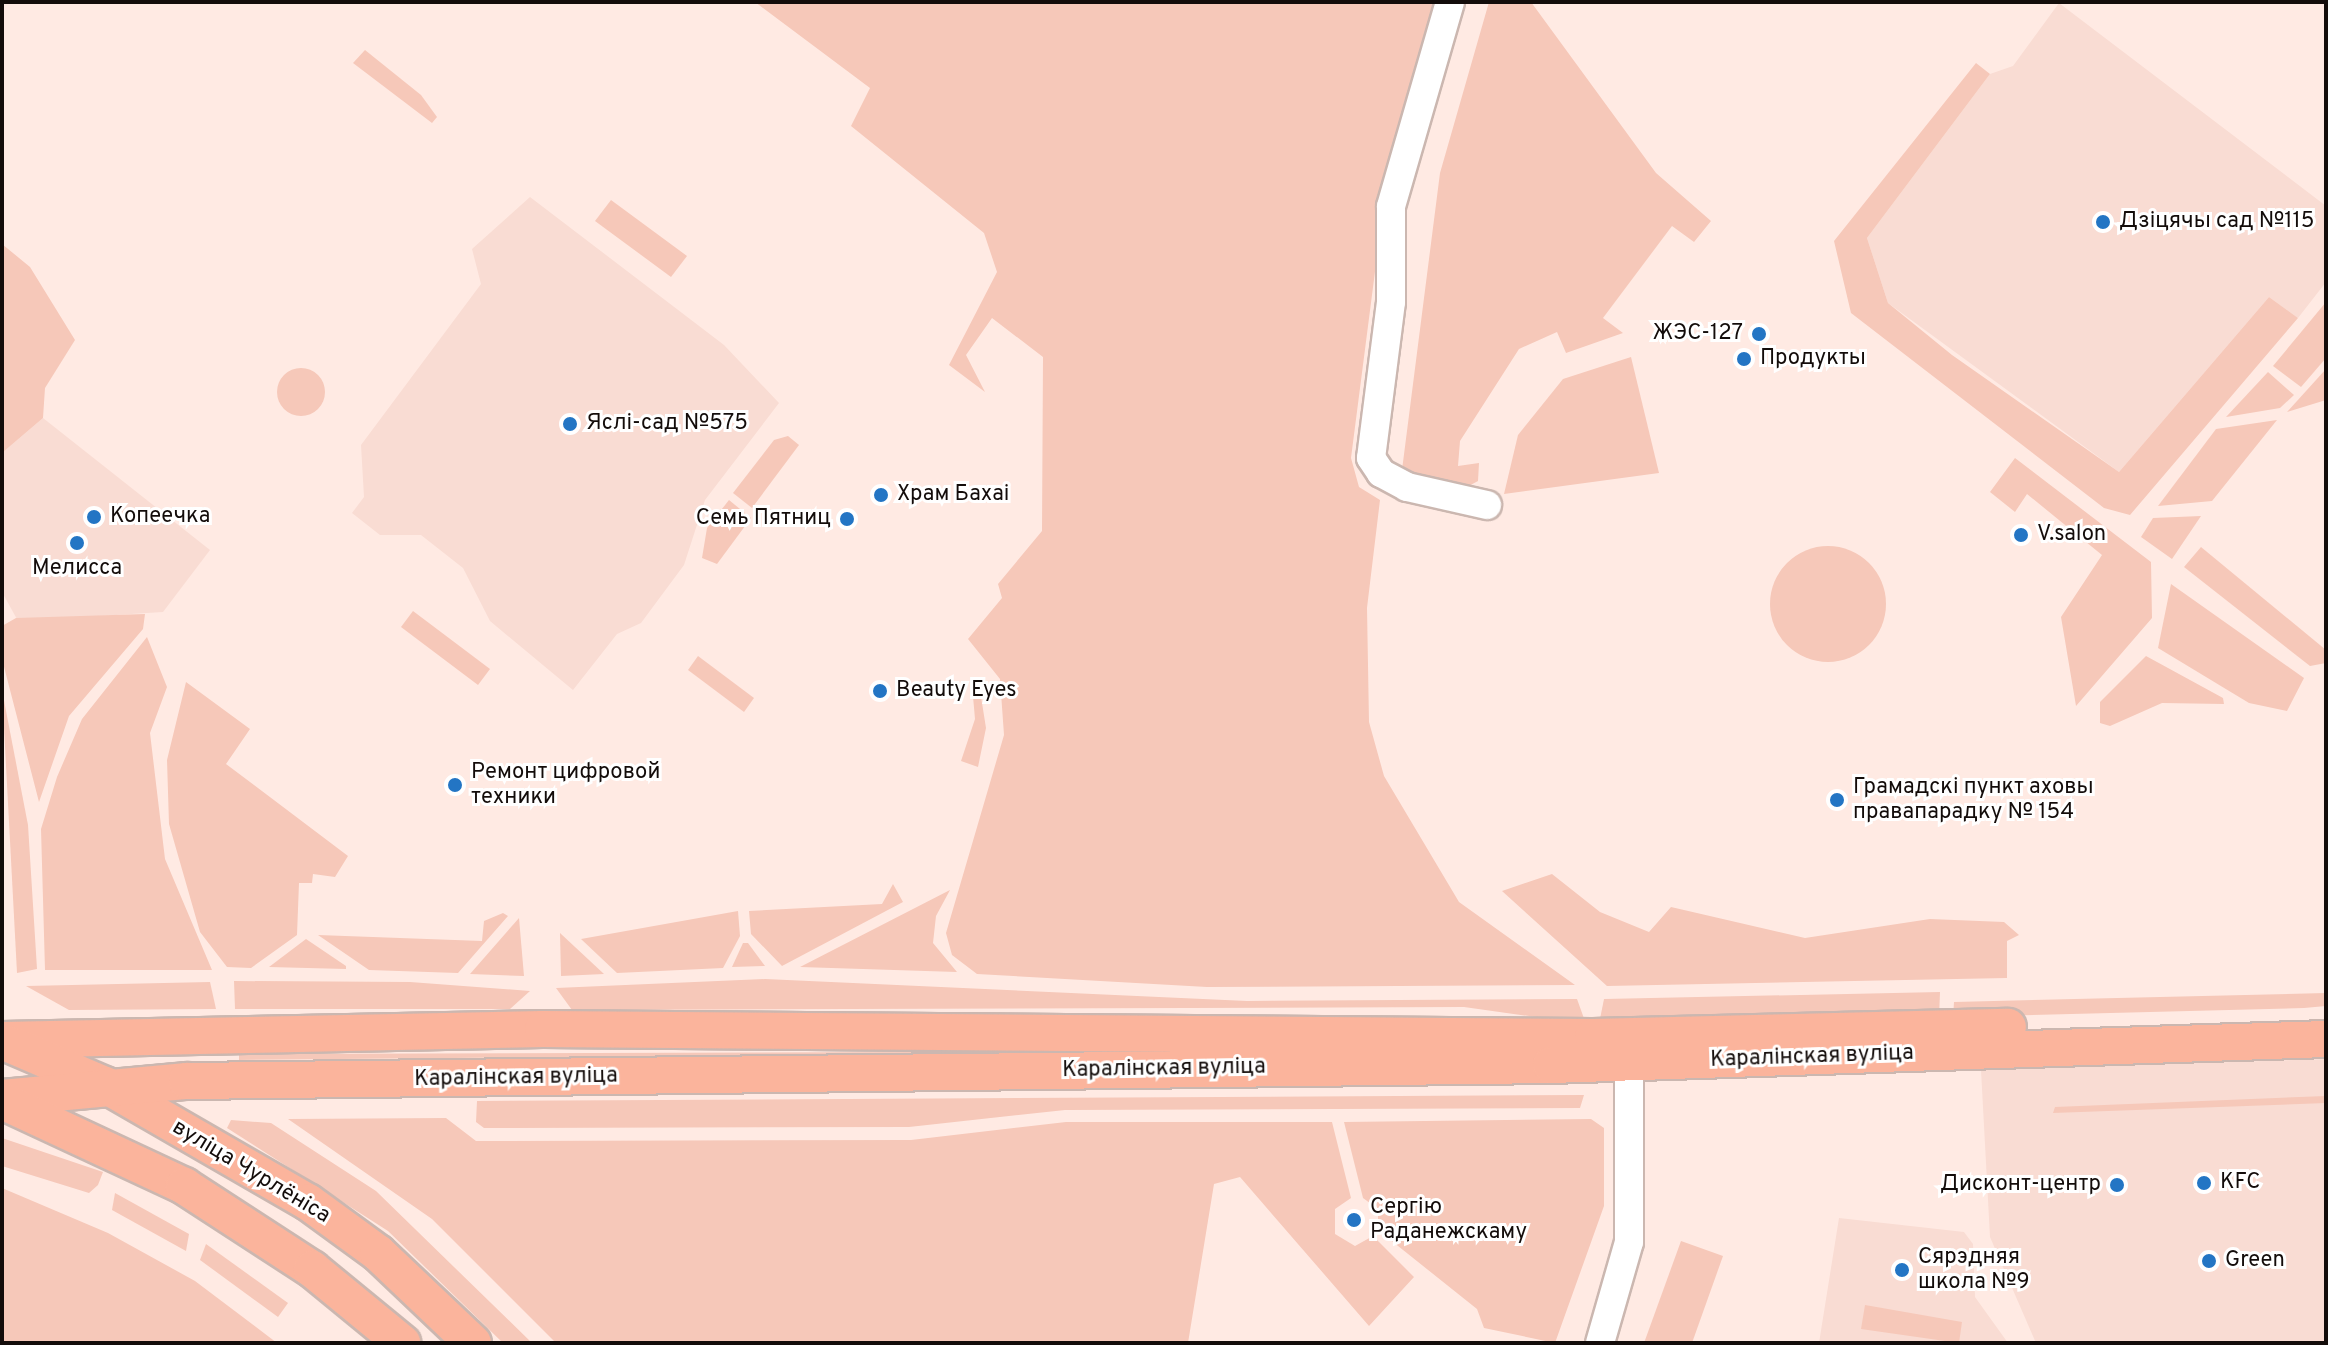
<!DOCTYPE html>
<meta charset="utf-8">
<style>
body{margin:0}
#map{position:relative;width:2328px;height:1345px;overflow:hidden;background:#ffeae3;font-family:Overpass,sans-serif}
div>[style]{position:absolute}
.built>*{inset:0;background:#f9dcd3}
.green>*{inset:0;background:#f6c8b9}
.round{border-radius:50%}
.roads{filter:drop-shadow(2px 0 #cbb7b0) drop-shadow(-2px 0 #cbb7b0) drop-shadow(0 2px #cbb7b0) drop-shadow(0 -2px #cbb7b0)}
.minor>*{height:28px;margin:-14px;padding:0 14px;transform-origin:14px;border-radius:14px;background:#fff}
.major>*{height:36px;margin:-18px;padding:0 18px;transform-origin:18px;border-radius:18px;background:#fbb49c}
.dots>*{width:22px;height:22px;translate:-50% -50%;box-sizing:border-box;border:4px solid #fff;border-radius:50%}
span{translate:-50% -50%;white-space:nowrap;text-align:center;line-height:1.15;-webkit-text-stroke:6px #fff;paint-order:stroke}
.poi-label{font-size:22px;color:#130c0a}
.left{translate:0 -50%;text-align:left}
.right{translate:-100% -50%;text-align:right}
.street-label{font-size:22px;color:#130c0a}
.frame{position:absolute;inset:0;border:4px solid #130c0a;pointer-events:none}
</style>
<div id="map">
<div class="built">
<i style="clip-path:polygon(2059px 3px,2326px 206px,2326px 282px,2298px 318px,2269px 297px,2119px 472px,1888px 303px,1867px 238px,1990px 74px,2013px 66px)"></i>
<i style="clip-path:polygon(530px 197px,724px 345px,779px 403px,705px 500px,684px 565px,641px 623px,617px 634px,573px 690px,490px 621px,463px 568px,421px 535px,380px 535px,352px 513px,364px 497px,361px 445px,481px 284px,472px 249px)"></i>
<i style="clip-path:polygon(43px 418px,210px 550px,163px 612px,18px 621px,2px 592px,2px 453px)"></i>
<i style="clip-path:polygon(2326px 1059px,2326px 1343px,2036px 1343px,1990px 1237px,1981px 1070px)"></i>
<i style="clip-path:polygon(1839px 1218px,1964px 1232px,1973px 1244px,1975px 1297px,2008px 1343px,1819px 1343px)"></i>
</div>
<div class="green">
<i style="clip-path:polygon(755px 2px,1436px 2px,1389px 163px,1351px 458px,1359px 487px,1380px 500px,1367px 608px,1369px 722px,1384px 776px,1459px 902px,1575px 985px,1207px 987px,977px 974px,952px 955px,946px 933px,1004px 735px,1000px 679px,968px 639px,1002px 598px,998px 584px,1042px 531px,1043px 357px,992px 318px,966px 355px,985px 392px,949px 365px,997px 272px,984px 233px,851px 126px,870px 88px)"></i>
<i style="clip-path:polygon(1489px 2px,1531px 2px,1656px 173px,1711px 221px,1694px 242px,1672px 226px,1603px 318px,1623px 333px,1566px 353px,1557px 332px,1519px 349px,1460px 441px,1458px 466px,1479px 463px,1478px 481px,1465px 488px,1402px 470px,1440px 173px)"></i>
<i style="clip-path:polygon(365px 50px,421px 95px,437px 117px,432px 123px,353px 63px)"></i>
<i style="clip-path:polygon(1976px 63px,1990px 74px,1867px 238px,1888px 303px,1952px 355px,2119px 472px,2269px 297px,2298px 318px,2130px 515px,2104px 508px,1851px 313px,1834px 241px)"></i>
<i style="clip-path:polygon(611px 200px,687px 256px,671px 277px,595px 221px)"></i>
<i style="clip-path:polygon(2px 244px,30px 267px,75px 340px,45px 388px,43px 418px,2px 453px)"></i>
<i style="clip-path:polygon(2326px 302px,2326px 358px,2301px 387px,2273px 366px)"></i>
<i style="clip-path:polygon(1631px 357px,1659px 473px,1504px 494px,1518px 435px,1563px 379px)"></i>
<i class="round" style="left:277px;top:368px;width:48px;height:48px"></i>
<i style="clip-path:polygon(2326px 369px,2326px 400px,2287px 412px)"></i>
<i style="clip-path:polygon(2268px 372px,2294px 395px,2280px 408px,2226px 417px)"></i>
<i style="clip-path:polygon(2277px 420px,2212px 501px,2158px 506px,2216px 429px)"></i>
<i style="clip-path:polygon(788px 436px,799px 445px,752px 508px,733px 493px,774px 440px)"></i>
<i style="clip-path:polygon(2015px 458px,2151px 562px,2152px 618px,2076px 706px,2061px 617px,2102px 555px,2027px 494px,2015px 512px,1990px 492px)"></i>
<i style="clip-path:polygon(729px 500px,751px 518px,717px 564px,702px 558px,707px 528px)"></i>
<i style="clip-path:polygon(2201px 516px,2172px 559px,2141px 537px,2153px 518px)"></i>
<i class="round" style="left:1770px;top:546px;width:116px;height:116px"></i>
<i style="clip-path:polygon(2201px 547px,2326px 650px,2326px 663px,2310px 666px,2184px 567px)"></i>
<i style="clip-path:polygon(2171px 584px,2304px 678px,2287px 711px,2249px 703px,2158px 648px)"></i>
<i style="clip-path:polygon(413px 611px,490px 669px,478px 685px,401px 627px)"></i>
<i style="clip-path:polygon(145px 614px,143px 629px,69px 716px,39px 802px,2px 659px,2px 626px,16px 618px)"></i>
<i style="clip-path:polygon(147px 637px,167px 687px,150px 733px,165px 859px,212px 970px,45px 970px,41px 829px,57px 777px,82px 719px)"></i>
<i style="clip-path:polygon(698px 656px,754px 698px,744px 712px,688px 670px)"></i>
<i style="clip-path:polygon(2146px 656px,2223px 698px,2224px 704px,2162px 703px,2110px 726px,2100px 723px,2100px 702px)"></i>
<i style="clip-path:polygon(186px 682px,250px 729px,226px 764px,348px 856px,335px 877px,313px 874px,312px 883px,299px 883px,297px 935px,251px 968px,227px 967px,200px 932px,169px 824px,167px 760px)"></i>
<i style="clip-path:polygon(979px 684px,986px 728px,978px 767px,961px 761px,975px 719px,972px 685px)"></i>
<i style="clip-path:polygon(2px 690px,28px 825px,37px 969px,17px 973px)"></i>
<i style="clip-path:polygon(1552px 874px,1600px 912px,1649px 932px,1671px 907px,1805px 938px,1930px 919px,2004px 922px,2019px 935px,2007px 941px,2007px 978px,1607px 986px,1502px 891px)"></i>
<i style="clip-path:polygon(893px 884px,903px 902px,782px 966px,751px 934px,749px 911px,882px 904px)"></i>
<i style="clip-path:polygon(950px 890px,936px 916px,933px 943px,957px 972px,800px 967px)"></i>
<i style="clip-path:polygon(738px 911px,740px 936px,723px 968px,617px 973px,581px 939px)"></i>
<i style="clip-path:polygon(503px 913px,508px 916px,458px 973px,369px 970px,318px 935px,482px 941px,484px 921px)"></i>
<i style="clip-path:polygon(519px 918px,524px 976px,470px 974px)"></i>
<i style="clip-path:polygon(560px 933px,604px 974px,561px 976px)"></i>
<i style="clip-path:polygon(306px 939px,346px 966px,346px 969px,269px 967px)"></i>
<i style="clip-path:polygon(743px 943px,748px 943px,765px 966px,732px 967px)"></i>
<i style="clip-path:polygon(765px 979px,1247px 1001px,1577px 999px,1586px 1024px,1464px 1007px,572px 1010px,556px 988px)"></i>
<i style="clip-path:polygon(234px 981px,410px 982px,530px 991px,510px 1009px,235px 1009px)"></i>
<i style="clip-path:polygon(210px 982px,216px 1009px,69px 1010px,26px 986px)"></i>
<i style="clip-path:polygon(1940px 992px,1939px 1017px,1599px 1024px,1604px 999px)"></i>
<i style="clip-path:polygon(2326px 993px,2326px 1006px,2304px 1008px,1953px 1017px,1954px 1002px)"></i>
<i style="clip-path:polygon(239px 1054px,914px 1052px,917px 1054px,239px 1060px)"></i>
<i style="clip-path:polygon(1584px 1095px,1580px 1108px,1065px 1110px,909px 1127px,484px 1128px,476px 1122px,477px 1101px)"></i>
<i style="clip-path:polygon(2326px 1096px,2326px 1103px,2053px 1113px,2055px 1107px)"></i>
<i style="clip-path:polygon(446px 1118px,476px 1141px,911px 1140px,1066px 1122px,1332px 1122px,1351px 1198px,1335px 1209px,1335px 1234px,1355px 1246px,1373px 1236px,1414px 1277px,1369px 1326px,1240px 1177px,1214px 1184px,1188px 1343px,556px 1343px,432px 1219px,288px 1119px)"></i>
<i style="clip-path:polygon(1591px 1119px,1604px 1128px,1604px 1206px,1555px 1343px,1484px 1328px,1477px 1309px,1378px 1230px,1378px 1209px,1363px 1198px,1344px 1122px)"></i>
<i style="clip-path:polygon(231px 1120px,271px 1123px,376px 1191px,532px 1343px,503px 1343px,388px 1231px,227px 1128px)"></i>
<i style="clip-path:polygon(2px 1138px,103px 1172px,98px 1185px,89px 1193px,2px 1166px)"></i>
<i style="clip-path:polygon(2px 1188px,108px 1233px,195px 1281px,277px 1343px,2px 1343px)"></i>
<i style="clip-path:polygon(115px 1193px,189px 1234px,186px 1251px,112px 1210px)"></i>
<i style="clip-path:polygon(1681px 1241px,1723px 1256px,1692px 1343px,1644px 1343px)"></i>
<i style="clip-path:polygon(206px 1244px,288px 1303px,278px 1317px,200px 1260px)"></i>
<i style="clip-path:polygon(1865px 1305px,1962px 1322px,1959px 1343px,1861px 1329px)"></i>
</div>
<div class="roads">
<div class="minor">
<i style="left:1450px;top:2px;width:213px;rotate:106.1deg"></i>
<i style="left:1391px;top:207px;width:95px;rotate:90deg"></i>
<i style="left:1391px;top:302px;width:157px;rotate:97.3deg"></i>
<i style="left:1371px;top:458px;width:18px;rotate:56deg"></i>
<i style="left:1381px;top:473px;width:30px;rotate:28deg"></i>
<i style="left:1407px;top:487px;width:82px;rotate:12.7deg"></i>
<i style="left:1600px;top:1343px;width:105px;rotate:-74deg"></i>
<i style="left:1629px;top:1242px;width:179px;rotate:-90deg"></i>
</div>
<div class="major">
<i style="left:2px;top:1040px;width:541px;rotate:-1.16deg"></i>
<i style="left:543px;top:1029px;width:1050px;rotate:0.44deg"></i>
<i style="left:1593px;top:1037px;width:415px;rotate:-1.4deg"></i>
<i style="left:11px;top:1045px;width:102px;rotate:23.1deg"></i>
<i style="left:105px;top:1085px;width:234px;rotate:30deg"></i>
<i style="left:308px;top:1202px;width:87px;rotate:36.1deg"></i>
<i style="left:378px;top:1253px;width:131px;rotate:43.5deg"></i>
<i style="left:2px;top:1098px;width:186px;rotate:-5.3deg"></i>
<i style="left:187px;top:1081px;width:1364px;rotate:-0.67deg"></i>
<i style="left:1551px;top:1065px;width:775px;rotate:-1.92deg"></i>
<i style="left:2px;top:1101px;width:201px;rotate:25deg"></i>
<i style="left:184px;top:1186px;width:153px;rotate:33deg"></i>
<i style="left:312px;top:1269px;width:117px;rotate:39.4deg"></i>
</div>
</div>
<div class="dots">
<i style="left:2103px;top:222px;background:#2375c4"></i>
<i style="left:1759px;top:334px;background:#2375c4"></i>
<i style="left:1744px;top:359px;background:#2375c4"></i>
<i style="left:570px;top:424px;background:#2375c4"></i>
<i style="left:881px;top:495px;background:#2375c4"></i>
<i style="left:94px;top:517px;background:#2375c4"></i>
<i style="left:847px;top:519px;background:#2375c4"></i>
<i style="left:2021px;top:535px;background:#2375c4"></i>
<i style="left:77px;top:543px;background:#2375c4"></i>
<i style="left:880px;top:691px;background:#2375c4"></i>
<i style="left:455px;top:785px;background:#2375c4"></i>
<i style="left:1837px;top:800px;background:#2375c4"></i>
<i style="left:2204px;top:1183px;background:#2375c4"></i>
<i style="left:2117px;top:1185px;background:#2375c4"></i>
<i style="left:1354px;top:1220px;background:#2375c4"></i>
<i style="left:2209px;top:1261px;background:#2375c4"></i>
<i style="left:1902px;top:1270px;background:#2375c4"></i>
</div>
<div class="poi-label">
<span class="left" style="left:2119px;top:222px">Дзіцячы сад №115</span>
<span class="right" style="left:1743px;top:334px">ЖЭС-127</span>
<span class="left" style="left:1760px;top:359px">Продукты</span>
<span class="left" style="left:586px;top:424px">Яслі-сад №575</span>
<span class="left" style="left:897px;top:495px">Храм Бахаі</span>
<span class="left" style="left:110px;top:517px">Копеечка</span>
<span class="right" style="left:831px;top:519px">Семь Пятниц</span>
<span class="left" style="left:2037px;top:535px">V.salon</span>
<span style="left:77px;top:569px">Мелисса</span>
<span class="left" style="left:896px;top:691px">Beauty Eyes</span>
<span class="left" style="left:471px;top:785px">Ремонт цифровой<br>техники</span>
<span class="left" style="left:1853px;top:800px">Грамадскі пункт аховы<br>правапарадку № 154</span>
<span class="left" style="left:2220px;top:1183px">KFC</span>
<span class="right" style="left:2101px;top:1185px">Дисконт-центр</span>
<span class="left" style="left:1370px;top:1220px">Сергію<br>Раданежскаму</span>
<span class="left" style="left:1918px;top:1270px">Сярэдняя<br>школа №9</span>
<span class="left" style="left:2225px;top:1261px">Green</span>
</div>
<div class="street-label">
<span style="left:1812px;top:1057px;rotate:-2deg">Каралінская вуліца</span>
<span style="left:1164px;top:1069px;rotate:-1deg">Каралінская вуліца</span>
<span style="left:516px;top:1078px;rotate:-1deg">Каралінская вуліца</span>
<span style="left:251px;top:1172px;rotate:31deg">вуліца Чурлёніса</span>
</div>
<div class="frame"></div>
</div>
